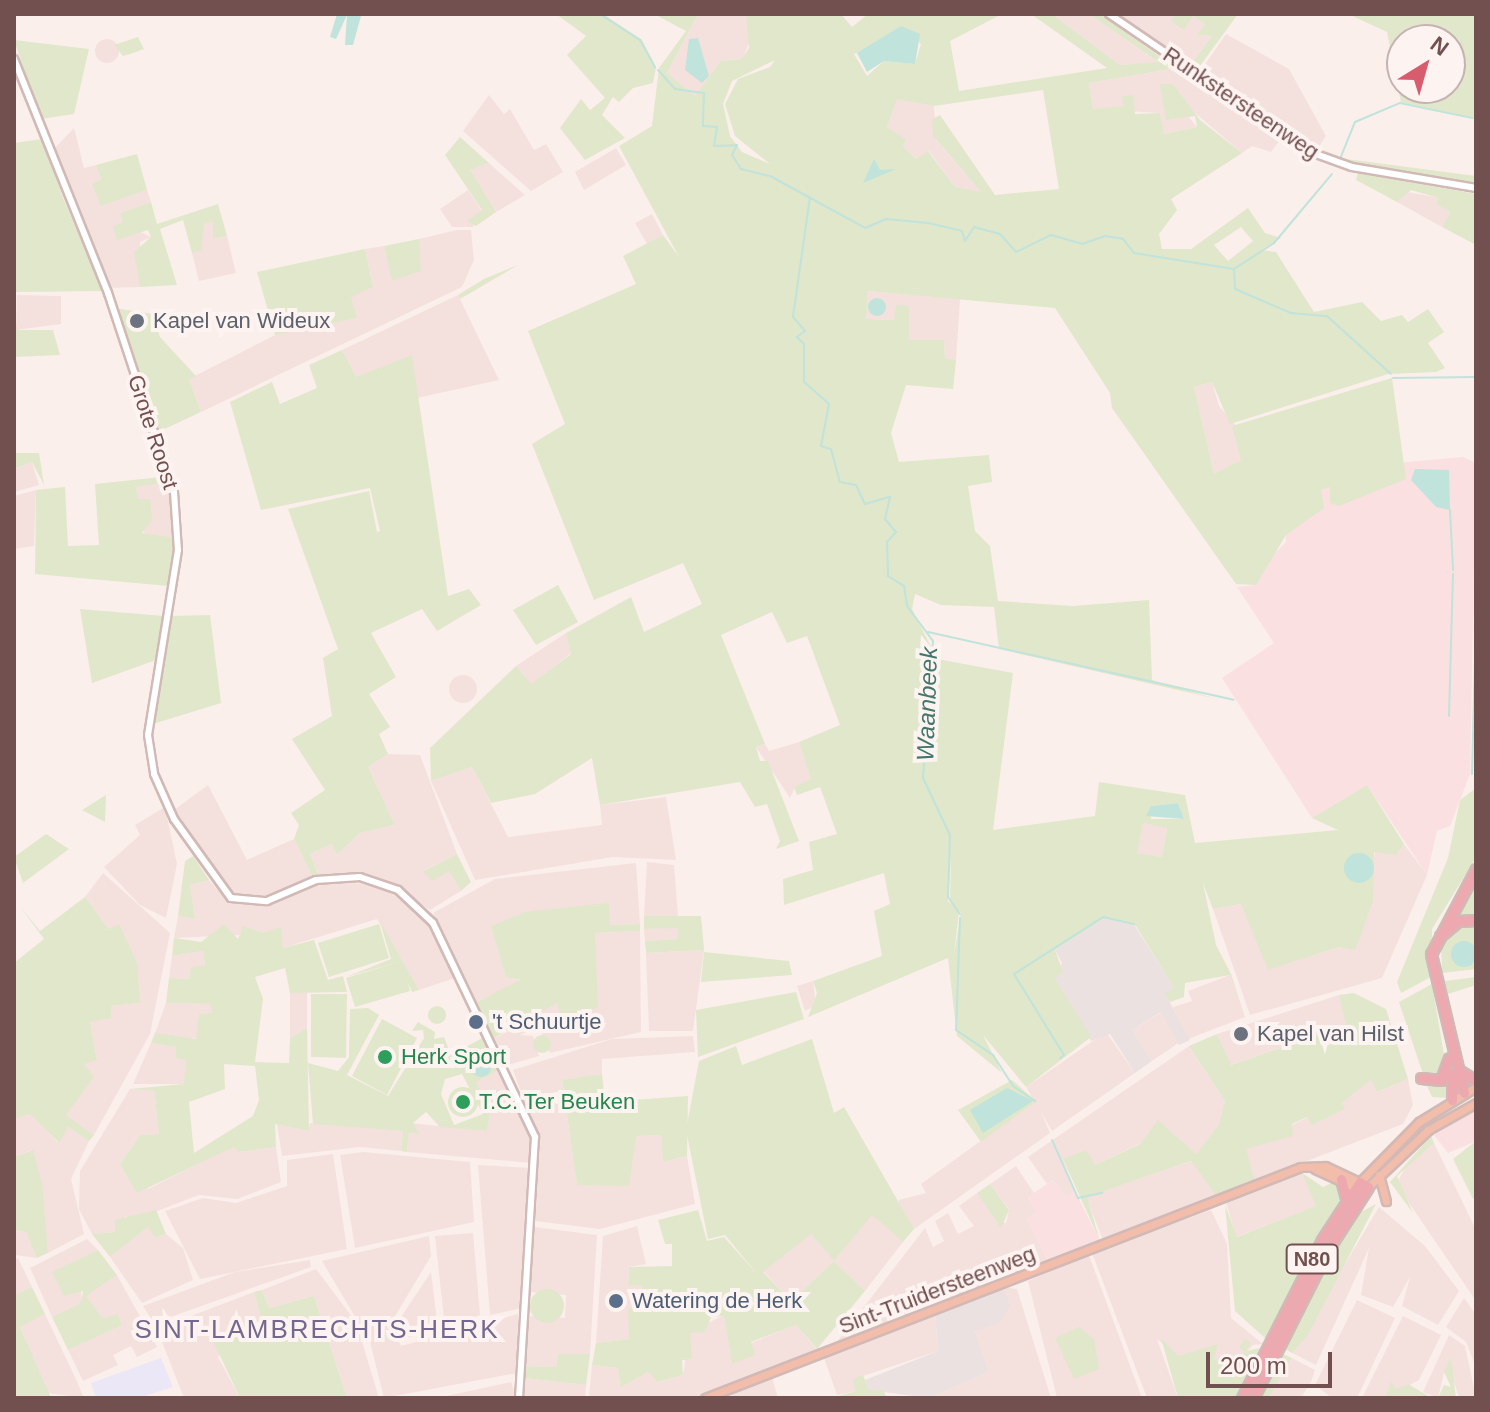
<!DOCTYPE html>
<style>
body{margin:0}
#map{position:relative;width:1490px;height:1412px;overflow:hidden;background:#fbefeb;font-family:Helvetica,sans-serif}
div>[style]{position:absolute}
.residential>*{inset:0;background:#f4e1dd}
.round{border-radius:50%}
.commercial>*{inset:0;background:#fae0e1}
.industrial>*{inset:0;background:#eae1e0}
.education>*{inset:0;background:#ebe7f7}
.green>*{inset:0;background:#e1e7ca}
.water>*{inset:0;background:#c0e3db}
.stream>*{height:2px;margin:-1px;padding:0 1px;transform-origin:1px;border-radius:1px;background:#c0e3db}
.roads{filter:drop-shadow(2px 0 #d1b9b6) drop-shadow(-2px 0 #d1b9b6) drop-shadow(0 2px #d1b9b6) drop-shadow(0 -2px #d1b9b6)}
.minor>*{height:6px;margin:-3px;padding:0 3px;transform-origin:3px;border-radius:3px;background:#fff}
.major>*{height:7px;margin:-3.5px;padding:0 3.5px;transform-origin:3.5px;border-radius:3.5px;background:#f2bdaa}
.highway>*{height:9px;margin:-4.5px;padding:0 4.5px;transform-origin:4.5px;border-radius:4.5px;background:#eea8af}
.dots>*{width:22px;height:22px;translate:-50% -50%;box-sizing:border-box;border:4px solid #fdf4f1;border-radius:50%}
span{translate:-50% -50%;white-space:nowrap;text-align:center;line-height:1.15;-webkit-text-stroke:8px #fdf4f1;paint-order:stroke}
.shield-label span{padding:2px 6px;background:#fdf4f1;border:2px solid;border-radius:6px;-webkit-text-stroke-width:0}
.shield-label{font-size:20px;color:#735050;font-weight:700}
.street-label{font-size:22px;color:#735050}
.worship-label{font-size:22px;color:#5b616d}
.left{translate:0 -50%;text-align:left}
.service-label{font-size:22px;color:#4e5e75}
.leisure-label{font-size:22px;color:#27864d}
.water-label{font-size:24px;color:#45766c;font-style:italic}
.quarter-label{font-size:26px;color:#74688e;letter-spacing:2px}
.frame{position:absolute;inset:0;border:16px solid #735050;pointer-events:none}
.north{position:absolute;left:1386px;top:24px;width:80px;height:80px;box-sizing:border-box;background:#fdf4f1;border:2px solid #c6b2b1;border-radius:50%;rotate:37deg;font-size:22px;font-weight:700;line-height:32px;text-align:center;color:#735050}
.north::after{content:'';display:block;margin:auto;width:28px;height:36px;background:#d75d6e;clip-path:polygon(50% 0,100% 100%,50% 72%,0 100%)}
.scale{position:absolute;left:1206px;top:1352px;width:126px;height:36px;box-sizing:border-box;border:4px solid #735050;border-top:0;padding-left:10px;font-size:24px;line-height:28px;white-space:nowrap;color:#735050;-webkit-text-stroke:6px #fdf4f1;paint-order:stroke}
</style>
<div id="map">
<div class="residential">
<i style="clip-path:polygon(698px 14px,746px 14px,751px 37px,743px 59px,721px 61px,695px 97px,667px 73px)"></i>
<i style="clip-path:polygon(1052px 14px,1089px 14px,1159px 63px,1120px 65px)"></i>
<i style="clip-path:polygon(1114px 14px,1193px 16px,1205px 24px,1197px 35px,1212px 36px,1190px 66px)"></i>
<i style="clip-path:polygon(1226px 34px,1289px 69px,1326px 136px,1316px 151px,1199px 73px)"></i>
<i class="round" style="left:95px;top:39px;width:24px;height:24px"></i>
<i style="clip-path:polygon(1176px 68px,1280px 140px,1271px 152px,1252px 146px,1242px 153px,1161px 84px,1197px 127px,1164px 134px,1160px 113px,1093px 109px,1089px 83px)"></i>
<i style="clip-path:polygon(489px 95px,504px 114px,510px 109px,534px 150px,546px 144px,563px 172px,531px 191px,463px 131px)"></i>
<i style="clip-path:polygon(897px 98px,934px 106px,936px 140px,982px 193px,955px 187px,929px 151px,916px 159px,903px 146px,907px 141px,887px 127px)"></i>
<i style="clip-path:polygon(74px 128px,84px 168px,96px 165px,101px 181px,101px 206px,147px 190px,151px 202px,120px 213px,122px 223px,151px 237px,140px 242px,140px 287px,108px 288px,53px 150px)"></i>
<i style="clip-path:polygon(671px 137px,679px 150px,667px 159px,658px 145px)"></i>
<i style="clip-path:polygon(616px 148px,626px 165px,584px 190px,575px 172px)"></i>
<i style="clip-path:polygon(489px 163px,525px 195px,496px 212px,469px 170px)"></i>
<i style="clip-path:polygon(468px 190px,482px 211px,473px 227px,452px 227px,440px 209px)"></i>
<i style="clip-path:polygon(1402px 191px,1440px 198px,1437px 204px,1450px 212px,1442px 227px,1397px 202px)"></i>
<i style="clip-path:polygon(652px 214px,663px 235px,647px 244px,635px 223px)"></i>
<i style="clip-path:polygon(213px 221px,214px 239px,227px 236px,236px 273px,199px 281px,192px 253px,200px 251px,203px 223px)"></i>
<i style="clip-path:polygon(457px 230px,471px 230px,474px 260px,462px 287px,201px 412px,189px 379px,283px 331px,356px 318px,350px 297px,373px 286px,365px 249px,384px 246px,393px 281px,416px 268px,419px 239px)"></i>
<i style="clip-path:polygon(868px 291px,960px 299px,956px 360px,945px 360px,944px 340px,909px 340px,894px 320px,865px 319px)"></i>
<i style="clip-path:polygon(17px 295px,61px 296px,61px 324px,16px 330px)"></i>
<i style="clip-path:polygon(458px 295px,499px 380px,417px 398px,412px 356px,356px 378px,342px 350px)"></i>
<i style="clip-path:polygon(1212px 382px,1219px 406px,1237px 427px,1241px 460px,1214px 474px,1194px 387px)"></i>
<i style="clip-path:polygon(32px 462px,39px 485px,14px 492px,14px 469px)"></i>
<i style="clip-path:polygon(168px 482px,175px 538px,147px 537px,140px 526px,150px 499px,137px 499px,136px 486px)"></i>
<i style="clip-path:polygon(36px 490px,34px 546px,14px 549px,14px 496px)"></i>
<i style="clip-path:polygon(566px 633px,571px 653px,531px 685px,516px 666px)"></i>
<i class="round" style="left:449px;top:675px;width:28px;height:28px"></i>
<i style="clip-path:polygon(799px 742px,812px 780px,795px 787px,790px 798px,756px 747px,765px 744px,769px 751px)"></i>
<i style="clip-path:polygon(388px 754px,420px 755px,457px 854px,424px 870px,449px 871px,461px 891px,430px 910px,377px 878px,319px 876px,310px 854px,332px 844px,337px 855px,360px 833px,395px 825px,368px 767px)"></i>
<i style="clip-path:polygon(472px 767px,508px 837px,602px 825px,600px 805px,666px 797px,676px 860px,613px 857px,475px 880px,431px 781px)"></i>
<i style="clip-path:polygon(208px 785px,247px 860px,294px 839px,313px 878px,268px 899px,228px 893px,174px 810px)"></i>
<i style="clip-path:polygon(165px 807px,177px 864px,166px 918px,140px 905px,104px 867px,140px 835px,135px 825px)"></i>
<i style="clip-path:polygon(1143px 823px,1167px 827px,1162px 857px,1136px 853px)"></i>
<i style="clip-path:polygon(1404px 844px,1427px 875px,1382px 978px,1250px 1015px,1213px 909px,1241px 904px,1268px 969px,1341px 947px,1368px 890px,1376px 847px,1396px 855px)"></i>
<i style="clip-path:polygon(647px 862px,674px 865px,678px 917px,644px 916px)"></i>
<i style="clip-path:polygon(636px 863px,640px 924px,610px 925px,608px 904px,524px 913px,492px 926px,506px 976px,520px 981px,477px 1002px,433px 913px,495px 879px)"></i>
<i style="clip-path:polygon(103px 873px,170px 933px,150px 1034px,94px 1135px,65px 1115px,93px 1078px,83px 1063px,97px 1059px,90px 1022px,111px 1006px,139px 1003px,119px 925px,110px 930px,85px 897px)"></i>
<i style="clip-path:polygon(209px 880px,225px 898px,259px 906px,318px 882px,379px 884px,430px 923px,458px 977px,419px 990px,377px 919px,283px 948px,282px 940px,263px 934px,174px 938px,178px 916px,195px 919px,190px 885px)"></i>
<i style="clip-path:polygon(678px 927px,679px 939px,645px 941px,644px 929px)"></i>
<i style="clip-path:polygon(640px 931px,641px 1032px,550px 1053px,533px 1011px,558px 1003px,562px 1017px,595px 933px)"></i>
<i style="clip-path:polygon(704px 950px,693px 1031px,649px 1031px,646px 953px)"></i>
<i style="clip-path:polygon(203px 951px,205px 966px,191px 979px,169px 978px,172px 956px)"></i>
<i style="clip-path:polygon(1230px 975px,1245px 1017px,1188px 1039px,1173px 1007px,1192px 1001px,1188px 991px)"></i>
<i style="clip-path:polygon(813px 981px,816px 1006px,805px 1011px,797px 986px)"></i>
<i style="clip-path:polygon(307px 988px,307px 1028px,290px 1038px,290px 993px)"></i>
<i style="clip-path:polygon(1339px 995px,1347px 1025px,1230px 1065px,1217px 1034px)"></i>
<i style="clip-path:polygon(166px 1003px,211px 1004px,212px 1014px,199px 1015px,197px 1038px,174px 1041px,155px 1033px)"></i>
<i style="clip-path:polygon(1162px 1012px,1180px 1042px,1152px 1061px,1132px 1030px)"></i>
<i style="clip-path:polygon(527px 1023px,531px 1030px,520px 1035px,533px 1036px,539px 1056px,508px 1065px,494px 1038px)"></i>
<i style="clip-path:polygon(1106px 1032px,1135px 1073px,1052px 1131px,1026px 1087px)"></i>
<i style="clip-path:polygon(693px 1036px,695px 1052px,602px 1059px,602px 1074px,562px 1081px,577px 1184px,628px 1186px,635px 1136px,661px 1135px,663px 1162px,687px 1156px,695px 1204px,600px 1229px,535px 1221px,539px 1142px,513px 1070px,612px 1039px)"></i>
<i style="clip-path:polygon(151px 1043px,176px 1047px,186px 1060px,185px 1084px,133px 1084px)"></i>
<i style="clip-path:polygon(1189px 1046px,1225px 1101px,1220px 1125px,1196px 1155px,1141px 1143px,1095px 1165px,1063px 1159px,1075px 1191px,1066px 1197px,1053px 1180px,1047px 1184px,1028px 1157px)"></i>
<i style="clip-path:polygon(503px 1068px,529px 1120px,532px 1163px,407px 1152px,410px 1123px,487px 1131px,490px 1113px,475px 1082px)"></i>
<i style="clip-path:polygon(1372px 1079px,1377px 1092px,1408px 1079px,1413px 1105px,1403px 1124px,1255px 1181px,1245px 1149px,1308px 1117px,1344px 1108px,1342px 1103px)"></i>
<i style="clip-path:polygon(130px 1089px,154px 1089px,159px 1134px,140px 1135px,120px 1164px,148px 1189px,234px 1146px,238px 1152px,276px 1147px,281px 1182px,237px 1199px,199px 1195px,129px 1222px,126px 1216px,115px 1232px,92px 1234px,79px 1209px,80px 1171px)"></i>
<i style="clip-path:polygon(1036px 1101px,1050px 1133px,914px 1229px,899px 1212px,899px 1200px,926px 1193px,921px 1184px)"></i>
<i style="clip-path:polygon(30px 1113px,58px 1143px,68px 1127px,89px 1141px,71px 1179px,84px 1234px,48px 1253px,32px 1150px,17px 1156px,14px 1149px,14px 1119px)"></i>
<i style="clip-path:polygon(310px 1123px,403px 1131px,401px 1151px,360px 1147px,282px 1156px,277px 1124px,308px 1131px)"></i>
<i style="clip-path:polygon(1434px 1143px,1476px 1230px,1476px 1301px,1396px 1184px,1411px 1158px)"></i>
<i style="clip-path:polygon(363px 1152px,470px 1162px,474px 1222px,355px 1248px,340px 1155px)"></i>
<i style="clip-path:polygon(333px 1154px,347px 1249px,200px 1279px,165px 1211px,203px 1198px,236px 1203px,287px 1186px,287px 1160px)"></i>
<i style="clip-path:polygon(1192px 1161px,1216px 1196px,1103px 1240px,1086px 1197px)"></i>
<i style="clip-path:polygon(478px 1165px,532px 1168px,522px 1308px,490px 1315px)"></i>
<i style="clip-path:polygon(1016px 1166px,1034px 1193px,1028px 1198px,1038px 1212px,1027px 1219px,1049px 1262px,836px 1343px,925px 1228px,933px 1247px,944px 1241px,935px 1221px,948px 1213px,958px 1234px,974px 1226px,959px 1206px,977px 1193px,1006px 1224px,1009px 1209px,990px 1184px)"></i>
<i style="clip-path:polygon(1302px 1173px,1317px 1206px,1236px 1237px,1226px 1202px)"></i>
<i style="clip-path:polygon(1379px 1207px,1425px 1246px,1459px 1291px,1438px 1325px,1402px 1306px,1410px 1277px,1393px 1307px,1361px 1295px,1369px 1248px,1316px 1365px,1292px 1353px)"></i>
<i style="clip-path:polygon(1211px 1210px,1227px 1244px,1231px 1318px,1263px 1344px,1253px 1345px,1229px 1370px,1214px 1358px,1178px 1357px,1157px 1339px,1178px 1398px,1147px 1398px,1092px 1253px)"></i>
<i style="clip-path:polygon(872px 1214px,903px 1242px,865px 1291px,834px 1261px,791px 1301px,763px 1271px,811px 1233px,834px 1261px)"></i>
<i style="clip-path:polygon(149px 1226px,155px 1238px,166px 1234px,183px 1248px,193px 1280px,142px 1303px,110px 1257px)"></i>
<i style="clip-path:polygon(637px 1226px,646px 1264px,629px 1267px,628px 1284px,642px 1286px,645px 1302px,634px 1310px,629px 1339px,596px 1343px,603px 1236px)"></i>
<i style="clip-path:polygon(534px 1227px,597px 1235px,590px 1354px,558px 1354px,556px 1367px,525px 1366px,528px 1316px,565px 1318px,566px 1295px,529px 1292px)"></i>
<i style="clip-path:polygon(14px 1230px,26px 1232px,37px 1258px,15px 1255px)"></i>
<i style="clip-path:polygon(473px 1233px,480px 1315px,445px 1328px,435px 1236px)"></i>
<i style="clip-path:polygon(429px 1236px,431px 1256px,391px 1323px,401px 1346px,518px 1314px,517px 1373px,384px 1398px,370px 1342px,322px 1261px)"></i>
<i style="clip-path:polygon(87px 1239px,98px 1250px,53px 1272px,81px 1287px,82px 1303px,52px 1317px,30px 1268px)"></i>
<i style="clip-path:polygon(1088px 1255px,1090px 1258px,1142px 1398px,1057px 1398px,1028px 1281px)"></i>
<i style="clip-path:polygon(18px 1258px,32px 1287px,14px 1295px,14px 1260px)"></i>
<i style="clip-path:polygon(310px 1260px,311px 1267px,154px 1323px,143px 1306px,235px 1272px)"></i>
<i style="clip-path:polygon(316px 1269px,356px 1322px,379px 1398px,347px 1398px,314px 1296px,269px 1308px,262px 1290px)"></i>
<i style="clip-path:polygon(431px 1272px,438px 1329px,402px 1339px,397px 1323px)"></i>
<i style="clip-path:polygon(117px 1275px,157px 1347px,137px 1357px,131px 1346px,113px 1355px,118px 1365px,83px 1381px,68px 1350px,121px 1325px,103px 1320px,85px 1295px)"></i>
<i style="clip-path:polygon(1003px 1287px,1017px 1289px,1051px 1398px,929px 1398px,989px 1372px,975px 1331px,1009px 1306px)"></i>
<i style="clip-path:polygon(254px 1292px,261px 1318px,245px 1323px,218px 1357px,240px 1398px,184px 1398px,157px 1329px)"></i>
<i style="clip-path:polygon(1464px 1298px,1476px 1315px,1476px 1367px,1466px 1342px,1446px 1327px)"></i>
<i style="clip-path:polygon(1357px 1300px,1395px 1318px,1357px 1398px,1332px 1398px,1315px 1385px)"></i>
<i style="clip-path:polygon(935px 1313px,938px 1351px,854px 1379px,857px 1391px,837px 1395px,824px 1358px)"></i>
<i style="clip-path:polygon(45px 1314px,75px 1377px,84px 1398px,47px 1393px,20px 1326px)"></i>
<i style="clip-path:polygon(724px 1315px,732px 1363px,751px 1343px,796px 1325px,817px 1350px,695px 1398px,589px 1398px,592px 1365px,618px 1368px,620px 1388px,650px 1371px,659px 1382px,683px 1375px,690px 1332px)"></i>
<i style="clip-path:polygon(1403px 1316px,1441px 1335px,1419px 1380px,1385px 1398px,1362px 1398px)"></i>
<i style="clip-path:polygon(1449px 1335px,1465px 1346px,1476px 1398px,1459px 1398px,1452px 1375px,1444px 1373px,1438px 1398px,1423px 1392px)"></i>
<i style="clip-path:polygon(1292px 1358px,1315px 1370px,1311px 1382px,1301px 1398px,1269px 1398px)"></i>
<i style="clip-path:polygon(772px 1377px,778px 1398px,732px 1398px,731px 1392px)"></i>
<i style="clip-path:polygon(524px 1378px,586px 1385px,585px 1398px,522px 1398px)"></i>
<i style="clip-path:polygon(511px 1382px,516px 1398px,437px 1398px)"></i>
</div>
<div class="commercial">
<i style="clip-path:polygon(1463px 457px,1476px 463px,1470px 774px,1450px 826px,1437px 831px,1427px 875px,1367px 785px,1312px 818px,1222px 678px,1274px 643px,1237px 587px,1256px 585px,1261px 567px,1286px 542px,1284px 508px,1324px 508px,1320px 490px,1396px 463px)"></i>
<i style="clip-path:polygon(1476px 1110px,1476px 1141px,1448px 1153px,1434px 1135px)"></i>
<i style="clip-path:polygon(1053px 1180px,1066px 1196px,1075px 1191px,1100px 1241px,1049px 1262px,1027px 1219px,1037px 1212px,1028px 1197px)"></i>
</div>
<div class="industrial">
<i style="clip-path:polygon(1105px 918px,1135px 926px,1175px 989px,1166px 995px,1190px 1040px,1179px 1045px,1161px 1012px,1132px 1030px,1152px 1061px,1135px 1073px,1110px 1034px,1091px 1041px,1055px 978px,1062px 963px,1055px 950px)"></i>
<i style="clip-path:polygon(1003px 1287px,1010px 1306px,1000px 1323px,975px 1331px,989px 1372px,929px 1398px,869px 1390px,865px 1380px,938px 1351px,935px 1313px)"></i>
</div>
<div class="education">
<i style="clip-path:polygon(161px 1358px,173px 1387px,138px 1398px,96px 1398px,91px 1383px)"></i>
</div>
<div class="green">
<i style="clip-path:polygon(556px 14px,603px 14px,642px 40px,656px 67px,653px 83px,633px 88px,619px 102px,613px 97px,602px 115px,625px 138px,585px 160px,560px 128px,581px 99px,590px 110px,605px 98px,567px 55px,586px 36px)"></i>
<i style="clip-path:polygon(evenodd,654px 14px,698px 14px,667px 73px,695px 96px,721px 61px,742px 59px,749px 48px,746px 14px,841px 14px,852px 27px,868px 14px,1002px 14px,950px 41px,959px 91px,1107px 68px,1031px 14px,1052px 14px,1120px 65px,1158px 62px,1089px 14px,1100px 14px,1176px 68px,1089px 83px,1093px 109px,1124px 106px,1122px 96px,1133px 95px,1135px 114px,1160px 113px,1164px 134px,1197px 127px,1195px 116px,1166px 120px,1160px 84px,1173px 84px,1200px 120px,1242px 153px,1171px 199px,1177px 210px,1159px 234px,1162px 249px,1191px 249px,1248px 208px,1265px 233px,1281px 238px,1261px 250px,1276px 252px,1314px 312px,1362px 302px,1381px 321px,1402px 315px,1408px 322px,1428px 309px,1444px 332px,1428px 343px,1445px 368px,1436px 372px,1388px 374px,1230px 424px,1212px 382px,1194px 387px,1214px 474px,1241px 460px,1232px 426px,1392px 378px,1406px 479px,1339px 506px,1330px 503px,1330px 487px,1321px 490px,1324px 508px,1286px 535px,1256px 585px,1236px 584px,1112px 408px,1110px 393px,1055px 308px,868px 291px,866px 319px,894px 320px,896px 305px,909px 306px,909px 340px,944px 340px,945px 359px,956px 360px,953px 389px,906px 385px,891px 433px,899px 462px,989px 455px,992px 482px,968px 486px,975px 531px,990px 546px,998px 601px,1073px 606px,1149px 600px,1152px 680px,1213px 698px,999px 649px,994px 607px,941px 605px,915px 594px,912px 609px,937px 659px,1013px 673px,993px 830px,1095px 816px,1099px 782px,1185px 795px,1195px 843px,1338px 830px,1312px 818px,1367px 785px,1404px 844px,1396px 855px,1374px 852px,1373px 901px,1355px 950px,1340px 947px,1268px 970px,1241px 904px,1213px 909px,1203px 883px,1216px 945px,1231px 974px,1245px 1017px,1230px 975px,1185px 983px,1184px 997px,1170px 1002px,1165px 994px,1174px 988px,1136px 926px,1105px 918px,1055px 950px,1063px 972px,1055px 978px,1091px 1037px,1026px 1087px,983px 1035px,1002px 1073px,957px 1036px,948px 958px,808px 1017px,817px 993px,813px 981px,882px 956px,874px 911px,890px 904px,884px 873px,784px 905px,783px 879px,813px 870px,809px 842px,837px 834px,820px 787px,797px 795px,794px 787px,811px 779px,799px 742px,840px 725px,807px 636px,787px 643px,772px 612px,721px 635px,765px 744px,756px 747px,760px 761px,768px 761px,799px 841px,776px 849px,780px 841px,767px 804px,755px 807px,740px 782px,600px 805px,592px 758px,535px 794px,491px 803px,472px 767px,431px 781px,430px 748px,516px 666px,531px 684px,571px 654px,566px 633px,631px 597px,644px 632px,702px 604px,683px 563px,594px 600px,532px 444px,565px 424px,528px 331px,636px 284px,623px 256px,663px 235px,679px 257px,619px 146px,652px 126px,659px 68px,686px 31px,654px 14px,901px 26px,921px 44px,915px 64px,884px 61px,867px 76px,854px 54px,879px 46px,901px 26px,654px 14px,775px 60px,770px 67px,738px 79px,725px 104px,735px 136px,770px 164px,742px 152px,730px 136px,723px 104px,732px 81px,775px 60px,654px 14px,1043px 90px,1059px 189px,995px 195px,940px 115px,932px 119px,933px 136px,981px 192px,955px 187px,928px 151px,916px 159px,903px 146px,907px 140px,887px 127px,897px 99px,934px 106px,1043px 90px,654px 14px,1241px 227px,1253px 241px,1228px 261px,1214px 245px,1241px 227px,654px 14px,1178px 803px,1184px 819px,1151px 819px,1151px 806px,1178px 803px,654px 14px,1143px 823px,1167px 828px,1162px 857px,1137px 853px,1143px 823px,654px 14px,951px 855px,950px 902px,961px 913px,954px 955px,959px 911px,948px 901px,951px 855px)"></i>
<i style="clip-path:polygon(1175px 14px,1238px 14px,1197px 70px,1190px 66px,1212px 36px,1197px 35px,1205px 24px,1193px 16px,1184px 30px,1171px 21px)"></i>
<i style="clip-path:polygon(evenodd,1348px 14px,1476px 14px,1476px 119px,1401px 102px,1387px 32px,1348px 14px,1402px 40px,1450px 40px,1450px 88px,1402px 88px,1402px 40px)"></i>
<i style="clip-path:polygon(138px 37px,144px 49px,133px 53px,123px 56px,114px 45px)"></i>
<i style="clip-path:polygon(14px 40px,89px 49px,74px 114px,41px 119px)"></i>
<i style="clip-path:polygon(460px 137px,489px 163px,470px 170px,496px 212px,476px 226px,467px 221px,482px 210px,445px 155px)"></i>
<i style="clip-path:polygon(42px 139px,63px 198px,103px 291px,14px 292px,14px 143px)"></i>
<i style="clip-path:polygon(1318px 148px,1346px 159px,1476px 176px,1476px 184px,1349px 164px)"></i>
<i style="clip-path:polygon(137px 154px,147px 190px,101px 206px,92px 184px,101px 180px,96px 165px)"></i>
<i style="clip-path:polygon(1358px 173px,1476px 194px,1476px 245px,1442px 227px,1450px 212px,1436px 204px,1439px 198px,1411px 190px,1397px 202px,1356px 180px)"></i>
<i style="clip-path:polygon(151px 202px,157px 224px,218px 204px,227px 236px,213px 239px,213px 222px,204px 223px,201px 251px,192px 253px,183px 220px,160px 229px,177px 285px,140px 287px,134px 252px,151px 237px,148px 230px,117px 240px,113px 226px,122px 223px,120px 213px)"></i>
<i style="clip-path:polygon(419px 239px,421px 271px,392px 281px,384px 246px)"></i>
<i style="clip-path:polygon(365px 249px,373px 287px,351px 297px,357px 318px,275px 335px,257px 272px)"></i>
<i style="clip-path:polygon(518px 265px,460px 299px,458px 295px,484px 279px)"></i>
<i style="clip-path:polygon(115px 308px,153px 314px,160px 337px,196px 376px,189px 379px,201px 412px,158px 432px)"></i>
<i style="clip-path:polygon(14px 312px,17px 330px,53px 330px,60px 355px,14px 357px)"></i>
<i style="clip-path:polygon(342px 350px,356px 377px,412px 355px,448px 596px,469px 589px,481px 605px,437px 631px,422px 609px,371px 633px,396px 677px,369px 694px,390px 727px,379px 734px,388px 754px,368px 767px,395px 825px,360px 833px,337px 855px,332px 844px,310px 854px,319px 876px,313px 878px,294px 839px,299px 825px,291px 813px,325px 790px,292px 739px,332px 716px,323px 658px,338px 649px,288px 509px,369px 491px,377px 532px,380px 531px,370px 488px,261px 510px,230px 402px,272px 382px,280px 404px,317px 388px,309px 365px)"></i>
<i style="clip-path:polygon(14px 453px,39px 453px,44px 485px,32px 462px,14px 469px)"></i>
<i style="clip-path:polygon(161px 477px,168px 482px,136px 487px,138px 499px,150px 499px,152px 520px,142px 533px,175px 538px,169px 586px,35px 574px,36px 490px,65px 487px,68px 546px,99px 545px,95px 484px)"></i>
<i style="clip-path:polygon(558px 585px,578px 622px,536px 645px,513px 610px)"></i>
<i style="clip-path:polygon(80px 609px,164px 616px,156px 660px,92px 683px)"></i>
<i style="clip-path:polygon(210px 615px,221px 703px,153px 724px,170px 616px)"></i>
<i style="clip-path:polygon(1476px 788px,1475px 859px,1432px 929px,1431px 977px,1401px 993px,1397px 982px,1448px 858px,1460px 800px)"></i>
<i style="clip-path:polygon(106px 795px,105px 822px,82px 810px)"></i>
<i style="clip-path:polygon(46px 834px,69px 849px,23px 883px,14px 857px)"></i>
<i style="clip-path:polygon(457px 854px,471px 882px,461px 891px,449px 871px,432px 881px,423px 871px)"></i>
<i style="clip-path:polygon(193px 856px,209px 880px,190px 885px,195px 919px,178px 916px,185px 861px)"></i>
<i style="clip-path:polygon(1476px 875px,1476px 918px,1451px 922px)"></i>
<i style="clip-path:polygon(85px 897px,109px 929px,119px 924px,137px 963px,140px 1003px,111px 1006px,111px 1018px,90px 1022px,97px 1060px,84px 1064px,94px 1077px,66px 1115px,94px 1135px,89px 1141px,68px 1127px,59px 1143px,30px 1114px,14px 1119px,14px 963px,44px 939px,19px 905px,40px 931px)"></i>
<i style="clip-path:polygon(609px 903px,610px 925px,640px 924px,640px 931px,595px 933px,598px 1008px,561px 1017px,557px 1003px,494px 1038px,477px 1002px,520px 980px,506px 977px,491px 926px,525px 912px)"></i>
<i style="clip-path:polygon(644px 916px,701px 916px,704px 950px,646px 953px,645px 941px,678px 939px,678px 928px,644px 929px)"></i>
<i style="clip-path:polygon(380px 922px,419px 990px,412px 992px,408px 983px,410px 991px,355px 1007px,346px 978px,402px 961px,346px 977px,391px 959px)"></i>
<i style="clip-path:polygon(evenodd,224px 924px,238px 939px,243px 926px,263px 933px,281px 927px,283px 948px,314px 940px,328px 980px,343px 976px,347px 992px,290px 993px,285px 968px,255px 977px,263px 999px,255px 1062px,289px 1063px,290px 1038px,307px 1028px,309px 1131px,275px 1124px,276px 1147px,238px 1152px,234px 1147px,137px 1193px,120px 1164px,140px 1135px,159px 1134px,154px 1090px,130px 1089px,184px 1084px,186px 1060px,176px 1058px,176px 1047px,151px 1043px,155px 1033px,196px 1039px,199px 1014px,212px 1013px,210px 1004px,166px 1003px,169px 978px,190px 979px,191px 967px,205px 965px,203px 951px,172px 956px,174px 938px,201px 942px,224px 924px,224px 1064px,255px 1066px,259px 1100px,253px 1116px,194px 1153px,189px 1102px,225px 1089px,224px 1064px)"></i>
<i style="clip-path:polygon(379px 924px,389px 958px,329px 977px,318px 943px)"></i>
<i style="clip-path:polygon(1463px 924px,1476px 924px,1476px 941px,1462px 966px,1476px 963px,1476px 969px,1442px 973px,1441px 942px)"></i>
<i style="clip-path:polygon(704px 952px,789px 961px,792px 975px,701px 982px)"></i>
<i style="clip-path:polygon(1476px 977px,1476px 985px,1448px 994px,1445px 981px)"></i>
<i style="clip-path:polygon(1432px 984px,1445px 1061px,1440px 1078px,1424px 1077px,1399px 1002px)"></i>
<i style="clip-path:polygon(796px 992px,804px 1019px,698px 1057px,696px 1010px)"></i>
<i style="clip-path:polygon(1354px 993px,1386px 1009px,1408px 1079px,1377px 1092px,1371px 1080px,1342px 1103px,1345px 1109px,1312px 1125px,1307px 1117px,1292px 1124px,1293px 1136px,1246px 1149px,1255px 1181px,1216px 1196px,1191px 1161px,1087px 1197px,1100px 1241px,1063px 1159px,1086px 1150px,1095px 1165px,1140px 1144px,1158px 1120px,1196px 1154px,1219px 1125px,1225px 1101px,1189px 1046px,1217px 1034px,1231px 1065px,1346px 1025px,1339px 995px)"></i>
<i style="clip-path:polygon(311px 994px,347px 994px,346px 1058px,311px 1057px)"></i>
<i class="round" style="left:428px;top:1006px;width:18px;height:18px"></i>
<i style="clip-path:polygon(evenodd,368px 1008px,379px 1015px,347px 1075px,388px 1096px,424px 1038px,423px 1030px,412px 1031px,418px 1022px,435px 1032px,434px 1039px,444px 1037px,451px 1055px,488px 1035px,503px 1068px,476px 1082px,490px 1113px,487px 1131px,440px 1127px,426px 1112px,413px 1123px,420px 1134px,409px 1132px,407px 1152px,401px 1151px,403px 1131px,313px 1124px,308px 1063px,338px 1071px,349px 1057px,350px 1009px,368px 1008px,462px 1074px,483px 1114px,454px 1125px,441px 1094px,445px 1079px,462px 1074px)"></i>
<i style="clip-path:polygon(382px 1019px,417px 1038px,387px 1095px,352px 1076px)"></i>
<i class="round" style="left:533px;top:1035px;width:18px;height:18px"></i>
<i style="clip-path:polygon(evenodd,812px 1039px,834px 1113px,844px 1107px,914px 1229px,903px 1242px,872px 1215px,834px 1261px,865px 1291px,817px 1349px,796px 1325px,751px 1342px,755px 1355px,732px 1364px,724px 1316px,711px 1317px,705px 1332px,690px 1333px,692px 1359px,682px 1360px,683px 1375px,658px 1382px,648px 1372px,620px 1388px,618px 1368px,592px 1365px,596px 1343px,629px 1339px,628px 1310px,644px 1302px,642px 1286px,628px 1285px,629px 1267px,672px 1266px,672px 1244px,665px 1244px,658px 1220px,698px 1210px,707px 1241px,724px 1237px,758px 1275px,725px 1235px,708px 1239px,686px 1130px,699px 1061px,736px 1046px,742px 1065px,812px 1039px,811px 1234px,834px 1261px,791px 1301px,763px 1272px,811px 1234px)"></i>
<i style="clip-path:polygon(1449px 1073px,1448px 1098px,1432px 1097px,1427px 1086px)"></i>
<i style="clip-path:polygon(602px 1074px,605px 1102px,688px 1096px,687px 1156px,663px 1162px,661px 1135px,636px 1136px,629px 1186px,577px 1185px,562px 1080px)"></i>
<i style="clip-path:polygon(1012px 1080px,1036px 1101px,981px 1142px,958px 1110px)"></i>
<i class="round" style="left:448px;top:1087px;width:30px;height:30px"></i>
<i style="clip-path:polygon(1431px 1136px,1434px 1143px,1397px 1176px,1413px 1213px,1390px 1182px)"></i>
<i style="clip-path:polygon(1476px 1141px,1476px 1197px,1473px 1199px,1453px 1159px)"></i>
<i style="clip-path:polygon(14px 1149px,17px 1156px,33px 1150px,42px 1184px,48px 1253px,37px 1258px,26px 1232px,14px 1230px)"></i>
<i style="clip-path:polygon(1302px 1173px,1323px 1187px,1338px 1180px,1343px 1202px,1266px 1339px,1235px 1311px,1225px 1205px,1237px 1237px,1316px 1206px)"></i>
<i style="clip-path:polygon(990px 1184px,1009px 1210px,1001px 1228px,977px 1193px)"></i>
<i style="clip-path:polygon(1376px 1204px,1308px 1335px,1292px 1353px,1284px 1348px,1353px 1216px)"></i>
<i style="clip-path:polygon(156px 1210px,166px 1234px,155px 1238px,148px 1227px,110px 1257px,92px 1234px,115px 1232px,115px 1220px)"></i>
<i style="clip-path:polygon(98px 1250px,117px 1275px,86px 1296px,103px 1319px,117px 1314px,122px 1325px,68px 1350px,52px 1317px,81px 1303px,83px 1291px,64px 1296px,52px 1272px)"></i>
<i style="clip-path:polygon(32px 1287px,45px 1314px,20px 1327px,51px 1398px,14px 1398px,14px 1295px)"></i>
<i class="round" style="left:530px;top:1289px;width:34px;height:34px"></i>
<i style="clip-path:polygon(262px 1290px,269px 1308px,314px 1296px,347px 1398px,240px 1398px,211px 1337px,261px 1318px,254px 1292px)"></i>
<i style="clip-path:polygon(1079px 1327px,1094px 1339px,1099px 1369px,1074px 1379px,1055px 1338px)"></i>
<i style="clip-path:polygon(1161px 1338px,1178px 1356px,1218px 1344px,1214px 1358px,1229px 1370px,1245px 1352px,1239px 1347px,1245px 1339px,1251px 1343px,1246px 1351px,1260px 1348px,1236px 1398px,1178px 1398px)"></i>
<i style="clip-path:polygon(1281px 1353px,1292px 1358px,1269px 1398px,1256px 1398px)"></i>
<i style="clip-path:polygon(558px 1354px,590px 1354px,586px 1385px,524px 1378px,525px 1366px,556px 1367px)"></i>
<i style="clip-path:polygon(1451px 1357px,1456px 1398px,1438px 1398px,1444px 1385px,1451px 1387px,1444px 1372px)"></i>
<i style="clip-path:polygon(863px 1375px,869px 1390px,883px 1390px,887px 1398px,832px 1398px,856px 1391px,853px 1379px)"></i>
<i style="clip-path:polygon(1391px 1382px,1396px 1389px,1408px 1384px,1432px 1398px,1385px 1398px)"></i>
</div>
<div class="water">
<i style="clip-path:polygon(337px 14px,361px 16px,353px 45px,345px 45px,347px 15px,336px 39px,330px 37px)"></i>
<i style="clip-path:polygon(901px 26px,920px 34px,915px 64px,884px 61px,867px 72px,857px 53px)"></i>
<i style="clip-path:polygon(698px 38px,709px 76px,702px 83px,685px 70px,689px 39px)"></i>
<i style="clip-path:polygon(874px 159px,880px 170px,896px 169px,863px 183px)"></i>
<i class="round" style="left:868px;top:298px;width:18px;height:18px"></i>
<i style="clip-path:polygon(1415px 469px,1449px 470px,1450px 510px,1436px 507px,1411px 480px)"></i>
<i style="clip-path:polygon(1178px 803px,1184px 819px,1146px 816px,1151px 806px)"></i>
<i class="round" style="left:1344px;top:853px;width:30px;height:30px"></i>
<i class="round" style="left:1451px;top:941px;width:26px;height:26px"></i>
<i class="round" style="left:471px;top:1057px;width:20px;height:20px"></i>
<i style="clip-path:polygon(1007px 1088px,1033px 1101px,983px 1133px,970px 1110px)"></i>
</div>
<div class="stream">
<i style="left:600px;top:14px;width:48px;rotate:33deg"></i>
<i style="left:640px;top:40px;width:31px;rotate:61deg"></i>
<i style="left:658px;top:70px;width:25px;rotate:48deg"></i>
<i style="left:675px;top:89px;width:29px;rotate:8deg"></i>
<i style="left:704px;top:93px;width:33px;rotate:92deg"></i>
<i style="left:703px;top:126px;width:14px;rotate:4deg"></i>
<i style="left:717px;top:127px;width:19px;rotate:99deg"></i>
<i style="left:714px;top:146px;width:23px;rotate:-2deg"></i>
<i style="left:737px;top:145px;width:11px;rotate:117deg"></i>
<i style="left:732px;top:155px;width:17px;rotate:57deg"></i>
<i style="left:741px;top:169px;width:32px;rotate:14deg"></i>
<i style="left:772px;top:177px;width:106px;rotate:28.7deg"></i>
<i style="left:865px;top:228px;width:23px;rotate:-23deg"></i>
<i style="left:886px;top:219px;width:42px;rotate:5.4deg"></i>
<i style="left:928px;top:223px;width:35px;rotate:13deg"></i>
<i style="left:962px;top:231px;width:10px;rotate:73deg"></i>
<i style="left:965px;top:241px;width:17px;rotate:-57deg"></i>
<i style="left:974px;top:227px;width:27px;rotate:15deg"></i>
<i style="left:1000px;top:234px;width:24px;rotate:48deg"></i>
<i style="left:1016px;top:252px;width:39px;rotate:-26deg"></i>
<i style="left:1051px;top:235px;width:32px;rotate:16deg"></i>
<i style="left:1082px;top:244px;width:24px;rotate:-19deg"></i>
<i style="left:1105px;top:236px;width:18px;rotate:9deg"></i>
<i style="left:1123px;top:239px;width:18px;rotate:52deg"></i>
<i style="left:1134px;top:253px;width:101px;rotate:9.1deg"></i>
<i style="left:1234px;top:269px;width:20px;rotate:87deg"></i>
<i style="left:1235px;top:289px;width:61px;rotate:23.2deg"></i>
<i style="left:1291px;top:313px;width:36px;rotate:5deg"></i>
<i style="left:1327px;top:316px;width:86px;rotate:42.2deg"></i>
<i style="left:1340px;top:159px;width:40px;rotate:-68deg"></i>
<i style="left:1355px;top:122px;width:49px;rotate:-22.9deg"></i>
<i style="left:1400px;top:103px;width:74px;rotate:11.8deg"></i>
<i style="left:810px;top:197px;width:121px;rotate:98.1deg"></i>
<i style="left:793px;top:317px;width:18px;rotate:49deg"></i>
<i style="left:805px;top:331px;width:10px;rotate:143deg"></i>
<i style="left:797px;top:337px;width:10px;rotate:45deg"></i>
<i style="left:804px;top:344px;width:38px;rotate:90deg"></i>
<i style="left:804px;top:382px;width:33px;rotate:41deg"></i>
<i style="left:829px;top:404px;width:43px;rotate:100.8deg"></i>
<i style="left:821px;top:446px;width:10px;rotate:17deg"></i>
<i style="left:831px;top:449px;width:34px;rotate:75deg"></i>
<i style="left:840px;top:482px;width:16px;rotate:11deg"></i>
<i style="left:856px;top:485px;width:21px;rotate:65deg"></i>
<i style="left:865px;top:504px;width:26px;rotate:-16deg"></i>
<i style="left:890px;top:497px;width:23px;rotate:103deg"></i>
<i style="left:885px;top:519px;width:17px;rotate:50deg"></i>
<i style="left:896px;top:532px;width:13px;rotate:132deg"></i>
<i style="left:887px;top:542px;width:34px;rotate:88deg"></i>
<i style="left:888px;top:576px;width:19px;rotate:32deg"></i>
<i style="left:904px;top:586px;width:20px;rotate:81deg"></i>
<i style="left:907px;top:606px;width:44px;rotate:53.4deg"></i>
<i style="left:933px;top:641px;width:137px;rotate:94.2deg"></i>
<i style="left:923px;top:778px;width:63px;rotate:64.7deg"></i>
<i style="left:950px;top:835px;width:62px;rotate:91.8deg"></i>
<i style="left:948px;top:897px;width:21px;rotate:55deg"></i>
<i style="left:1234px;top:269px;width:48px;rotate:-33deg"></i>
<i style="left:1274px;top:243px;width:90px;rotate:-50deg"></i>
<i style="left:1393px;top:378px;width:83px;rotate:-0.7deg"></i>
<i style="left:1450px;top:510px;width:60px;rotate:87.1deg"></i>
<i style="left:928px;top:632px;width:313px;rotate:12.5deg"></i>
<i style="left:1449px;top:716px;width:142px;rotate:-88.4deg"></i>
<i style="left:1472px;top:774px;width:154px;rotate:-88.5deg"></i>
<i style="left:960px;top:918px;width:112px;rotate:92deg"></i>
<i style="left:956px;top:1030px;width:45px;rotate:34deg"></i>
<i style="left:993px;top:1055px;width:37px;rotate:57deg"></i>
<i style="left:1013px;top:1086px;width:27px;rotate:34deg"></i>
<i style="left:1060px;top:1058px;width:5px;rotate:-37deg"></i>
<i style="left:1064px;top:1055px;width:95px;rotate:-121.7deg"></i>
<i style="left:1014px;top:974px;width:106px;rotate:-32.6deg"></i>
<i style="left:1103px;top:917px;width:32px;rotate:13deg"></i>
<i style="left:1052px;top:1140px;width:64px;rotate:65.9deg"></i>
<i style="left:1078px;top:1198px;width:25px;rotate:-12deg"></i>
</div>
<div class="roads">
<div class="minor">
<i style="left:1109px;top:14px;width:247px;rotate:34.3deg"></i>
<i style="left:1313px;top:153px;width:41px;rotate:19.7deg"></i>
<i style="left:1352px;top:167px;width:126px;rotate:9.6deg"></i>
<i style="left:14px;top:59px;width:252px;rotate:68.1deg"></i>
<i style="left:108px;top:293px;width:210px;rotate:71.7deg"></i>
<i style="left:174px;top:492px;width:58px;rotate:86.1deg"></i>
<i style="left:178px;top:550px;width:187px;rotate:99.2deg"></i>
<i style="left:148px;top:735px;width:39px;rotate:81deg"></i>
<i style="left:154px;top:774px;width:49px;rotate:66deg"></i>
<i style="left:174px;top:819px;width:97px;rotate:54.2deg"></i>
<i style="left:231px;top:898px;width:36px;rotate:5deg"></i>
<i style="left:267px;top:901px;width:53px;rotate:-23.2deg"></i>
<i style="left:316px;top:880px;width:44px;rotate:-3.9deg"></i>
<i style="left:360px;top:877px;width:40px;rotate:18.9deg"></i>
<i style="left:398px;top:890px;width:48px;rotate:43.3deg"></i>
<i style="left:433px;top:923px;width:237px;rotate:64.5deg"></i>
<i style="left:535px;top:1137px;width:261px;rotate:93.5deg"></i>
</div>
<div class="major">
<i style="left:1315px;top:1169px;width:45px;rotate:24.9deg"></i>
<i style="left:1379px;top:1175px;width:27px;rotate:75deg"></i>
<i style="left:1368px;top:1187px;width:83px;rotate:-43.5deg"></i>
<i style="left:1428px;top:1130px;width:55px;rotate:-29.4deg"></i>
<i style="left:705px;top:1398px;width:639px;rotate:-21.19deg"></i>
<i style="left:1301px;top:1167px;width:24px;rotate:-2deg"></i>
<i style="left:1325px;top:1166px;width:38px;rotate:25deg"></i>
<i style="left:1360px;top:1182px;width:84px;rotate:-45.5deg"></i>
<i style="left:1419px;top:1122px;width:67px;rotate:-31.6deg"></i>
</div>
<div class="highway">
<i style="left:1440px;top:936px;width:23px;rotate:-40deg"></i>
<i style="left:1458px;top:921px;width:18px;rotate:-3deg"></i>
<i style="left:1460px;top:1071px;width:19px;rotate:32deg"></i>
<i style="left:1452px;top:1074px;width:26px;rotate:90deg"></i>
<i style="left:1421px;top:1078px;width:20px;rotate:6deg"></i>
<i style="left:1441px;top:1080px;width:23px;rotate:-70deg"></i>
<i style="left:1464px;top:1093px;width:143px;rotate:-103.4deg"></i>
<i style="left:1431px;top:954px;width:96px;rotate:-62.1deg"></i>
<i style="left:1341px;top:1179px;width:23px;rotate:75deg"></i>
<i style="left:1242px;top:1398px;width:177px;rotate:-63.1deg"></i>
<i style="left:1322px;top:1240px;width:69px;rotate:-56.8deg"></i>
<i style="left:1360px;top:1182px;width:9px;rotate:32deg"></i>
<i style="left:1368px;top:1187px;width:74px;rotate:122.8deg"></i>
<i style="left:1328px;top:1249px;width:167px;rotate:116.7deg"></i>
</div>
</div>
<div class="dots">
<i style="left:137px;top:321px;background:#6b7280"></i>
<i style="left:476px;top:1022px;background:#5c6f8a"></i>
<i style="left:1241px;top:1034px;background:#6b7280"></i>
<i style="left:385px;top:1057px;background:#2e9e5b"></i>
<i style="left:463px;top:1102px;background:#2e9e5b"></i>
<i style="left:616px;top:1301px;background:#5c6f8a"></i>
</div>
<div class="shield-label">
<span style="left:1312px;top:1259px">N80</span>
</div>
<div class="street-label">
<span style="left:1241px;top:103px;rotate:34deg">Runkstersteenweg</span>
<span style="left:153px;top:432px;rotate:72deg">Grote Roost</span>
<span style="left:937px;top:1290px;rotate:-21deg">Sint-Truidersteenweg</span>
</div>
<div class="worship-label">
<span class="left" style="left:153px;top:321px">Kapel van Wideux</span>
<span class="left" style="left:1257px;top:1034px">Kapel van Hilst</span>
</div>
<div class="service-label">
<span class="left" style="left:492px;top:1022px">'t Schuurtje</span>
<span class="left" style="left:632px;top:1301px">Watering de Herk</span>
</div>
<div class="leisure-label">
<span class="left" style="left:401px;top:1057px">Herk Sport</span>
<span class="left" style="left:479px;top:1102px">T.C. Ter Beuken</span>
</div>
<div class="water-label">
<span style="left:927px;top:704px;rotate:-88deg">Waanbeek</span>
</div>
<div class="quarter-label">
<span style="left:317px;top:1330px">SINT-LAMBRECHTS-HERK</span>
</div>
<div class="frame"></div>
<div class="north">N</div>
<div class="scale">200 m</div>
</div>
